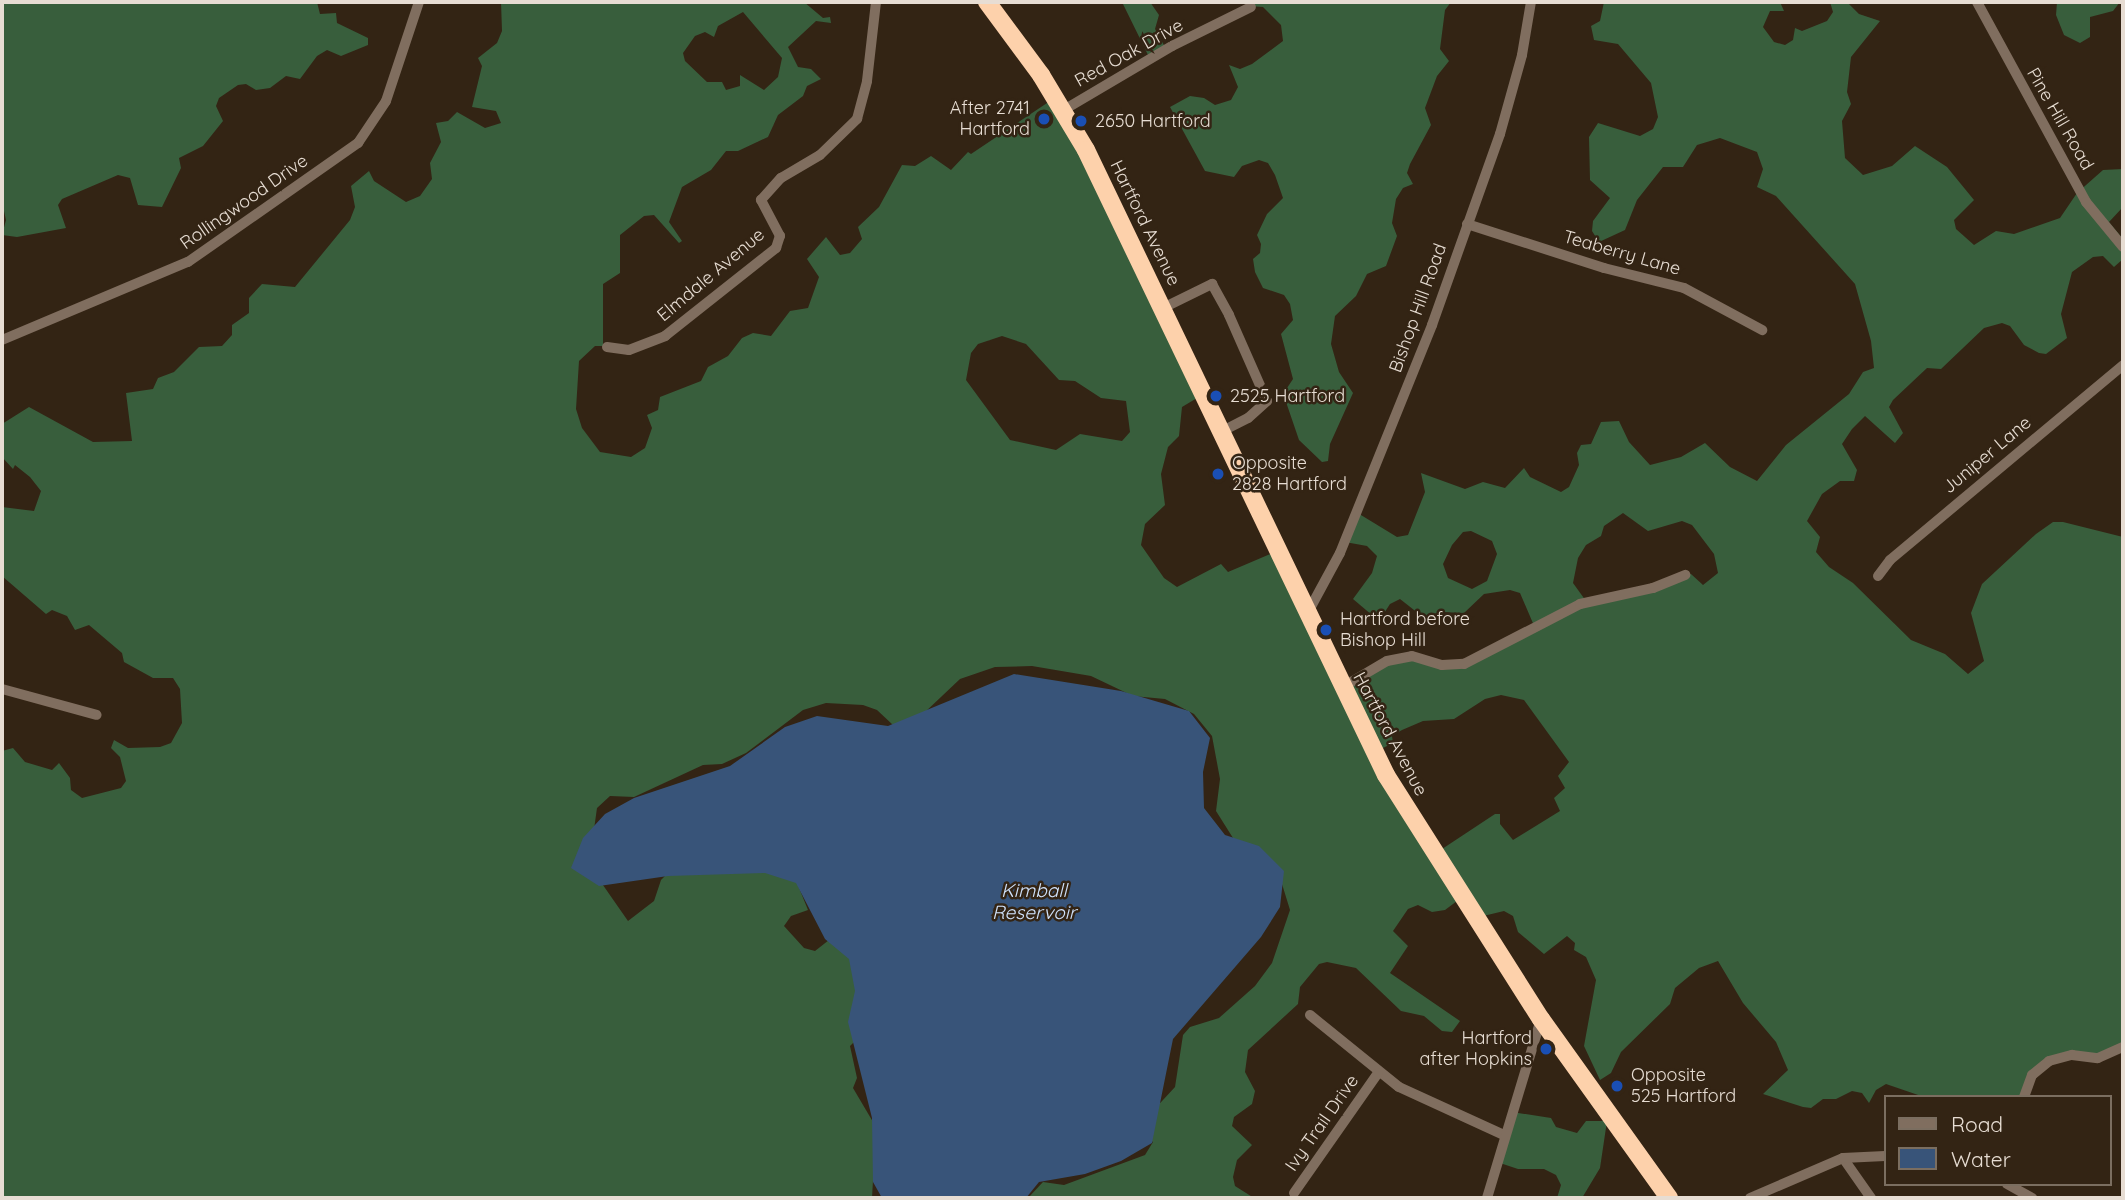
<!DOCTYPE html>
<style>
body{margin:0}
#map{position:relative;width:2125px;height:1200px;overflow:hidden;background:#332414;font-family:Quicksand,sans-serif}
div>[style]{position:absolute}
.forest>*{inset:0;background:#385e3c}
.water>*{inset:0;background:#385479}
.minor>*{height:10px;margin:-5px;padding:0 5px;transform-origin:5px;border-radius:5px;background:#806e5f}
.highway>*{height:18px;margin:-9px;padding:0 9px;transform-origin:9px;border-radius:9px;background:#fdd1ab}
.dots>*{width:19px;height:19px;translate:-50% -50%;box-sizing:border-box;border:4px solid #332414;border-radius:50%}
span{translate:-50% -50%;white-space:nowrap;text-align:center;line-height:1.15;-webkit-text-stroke:5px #332414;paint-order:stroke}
.street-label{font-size:18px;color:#e7ddd3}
.poi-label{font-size:18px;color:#e7ddd3}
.right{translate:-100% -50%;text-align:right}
.left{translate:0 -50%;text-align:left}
.water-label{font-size:19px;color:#d0e3fd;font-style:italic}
.frame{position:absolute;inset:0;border:4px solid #e7ddd3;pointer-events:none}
.legend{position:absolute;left:1884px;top:1095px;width:228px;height:91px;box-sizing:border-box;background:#332414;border:2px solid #7b6e60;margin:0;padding:9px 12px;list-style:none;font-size:21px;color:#e7ddd3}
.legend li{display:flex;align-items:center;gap:14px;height:35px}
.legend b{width:35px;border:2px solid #7b6e60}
</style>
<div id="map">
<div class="forest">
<i style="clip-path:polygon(14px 2px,317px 2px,320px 14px,336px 13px,337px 23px,368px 38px,368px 45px,341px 56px,327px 50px,317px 56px,300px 79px,286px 76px,270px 88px,256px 90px,246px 84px,238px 85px,219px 98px,216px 106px,223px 121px,203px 146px,179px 158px,181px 168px,162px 207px,138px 205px,130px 178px,118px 175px,62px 199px,58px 205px,66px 228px,17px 237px,2px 235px,6px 220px,2px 202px,2px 4px)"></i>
<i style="clip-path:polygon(evenodd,501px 2px,804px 2px,823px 18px,830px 17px,831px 23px,816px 21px,788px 47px,798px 67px,811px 69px,821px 79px,807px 86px,803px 96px,778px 115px,768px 137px,738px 151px,726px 151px,711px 170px,682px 187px,669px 222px,682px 241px,679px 243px,654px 215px,644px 216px,620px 235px,620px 273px,603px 284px,603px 346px,595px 346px,579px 361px,576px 409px,582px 428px,600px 452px,631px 457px,645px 448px,652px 428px,647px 415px,658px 410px,660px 397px,701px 381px,708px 367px,728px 356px,742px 338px,753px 333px,771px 336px,790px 311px,808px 308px,819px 277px,807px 259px,826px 237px,840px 255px,850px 253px,862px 239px,858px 227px,879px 207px,902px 165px,915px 166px,931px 156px,951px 170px,968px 152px,971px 154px,1056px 97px,1202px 395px,1182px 407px,1179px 436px,1168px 447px,1161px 474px,1165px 505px,1145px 524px,1141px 545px,1164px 578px,1177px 587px,1221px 564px,1228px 572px,1275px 552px,1338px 683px,1409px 657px,1463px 665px,1535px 628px,1520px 593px,1510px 590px,1484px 594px,1464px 613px,1442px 612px,1428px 621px,1400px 599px,1390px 604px,1379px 621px,1353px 599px,1372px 573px,1377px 556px,1367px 546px,1345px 542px,1356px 512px,1397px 537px,1408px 535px,1425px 492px,1421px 473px,1465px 489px,1483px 482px,1505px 488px,1524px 468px,1530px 477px,1561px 492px,1569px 487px,1579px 465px,1577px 453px,1581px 445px,1591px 444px,1601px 422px,1619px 421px,1629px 442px,1650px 465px,1681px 457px,1705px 443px,1730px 467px,1757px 481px,1786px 445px,1849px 394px,1863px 372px,1874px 368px,1871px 341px,1855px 284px,1776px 196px,1757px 187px,1763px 169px,1757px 152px,1720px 138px,1697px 145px,1683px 167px,1663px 167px,1637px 200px,1625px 230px,1599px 242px,1592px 231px,1593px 221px,1610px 198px,1590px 180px,1589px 137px,1598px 123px,1640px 136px,1653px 129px,1658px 117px,1651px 83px,1618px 44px,1594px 40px,1591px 26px,1600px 21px,1604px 2px,1780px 2px,1784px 11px,1770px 11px,1763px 27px,1774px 42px,1785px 45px,1793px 40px,1795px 28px,1802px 31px,1827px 21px,1833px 12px,1830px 2px,1848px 3px,1859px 14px,1880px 21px,1851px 57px,1847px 92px,1851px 104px,1842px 121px,1845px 158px,1863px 175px,1892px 166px,1915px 146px,1947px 167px,1974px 200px,1954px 220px,1956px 229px,1974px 245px,1996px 231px,2014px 234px,2060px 218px,2077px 193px,2103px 170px,2123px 169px,2123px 207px,2109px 222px,2123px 239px,2123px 259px,2114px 267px,2103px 256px,2093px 257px,2072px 272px,2061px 314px,2067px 338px,2046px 354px,2039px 353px,2024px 345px,2010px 326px,2002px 323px,1984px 328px,1941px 369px,1927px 368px,1893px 400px,1889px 407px,1903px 433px,1895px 443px,1865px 416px,1852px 429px,1842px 444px,1857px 470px,1854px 481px,1840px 481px,1822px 494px,1807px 521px,1820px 537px,1816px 552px,1829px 567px,1853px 583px,1911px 640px,1945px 654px,1968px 674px,1984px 661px,1971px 613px,1982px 584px,2036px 534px,2053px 522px,2063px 522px,2123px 537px,2123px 1046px,2112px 1053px,2051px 1062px,2037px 1074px,2027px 1097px,1924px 1097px,1886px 1084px,1876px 1090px,1869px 1103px,1862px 1093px,1852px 1091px,1836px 1099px,1823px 1099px,1811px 1108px,1803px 1107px,1763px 1094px,1788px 1070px,1776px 1042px,1743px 1003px,1718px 961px,1699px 968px,1675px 988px,1670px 1004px,1621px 1052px,1611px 1073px,1600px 1080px,1584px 1046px,1596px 980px,1586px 957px,1574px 950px,1575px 943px,1567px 936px,1544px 954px,1518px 932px,1513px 916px,1504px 911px,1475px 918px,1461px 898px,1445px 910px,1432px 912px,1418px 905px,1408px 909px,1393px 931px,1408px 946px,1390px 973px,1460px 1021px,1452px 1032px,1442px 1031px,1424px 1016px,1401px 1011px,1356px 968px,1327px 962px,1319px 964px,1300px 987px,1298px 1004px,1248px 1050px,1245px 1072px,1255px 1091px,1252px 1104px,1234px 1117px,1232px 1126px,1252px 1145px,1237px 1160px,1233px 1177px,1235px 1186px,1254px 1198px,1028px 1198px,1043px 1182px,1064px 1185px,1145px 1155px,1153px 1142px,1147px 1138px,1150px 1114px,1175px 1087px,1183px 1035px,1190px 1027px,1219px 1018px,1255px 986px,1272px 963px,1290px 910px,1278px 871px,1233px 838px,1216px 811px,1220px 779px,1212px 736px,1194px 714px,1165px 699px,1133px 696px,1091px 676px,1032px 666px,995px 667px,960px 679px,923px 714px,904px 724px,893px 725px,877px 710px,863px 705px,826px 703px,803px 710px,746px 753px,722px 764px,703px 765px,634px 797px,610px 796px,597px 808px,589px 865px,628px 921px,654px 901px,661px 880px,692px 849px,787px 858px,808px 910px,791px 916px,784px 926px,804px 948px,815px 951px,843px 929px,853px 941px,859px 1037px,850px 1046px,857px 1078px,853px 1088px,876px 1127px,872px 1198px,2px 1198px,2px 751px,13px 748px,25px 762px,52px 770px,59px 763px,70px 778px,71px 790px,82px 798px,121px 788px,126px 781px,120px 757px,111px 748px,114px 740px,128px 748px,160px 747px,171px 743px,182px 723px,180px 689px,173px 678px,153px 678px,124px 662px,122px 653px,89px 625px,75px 630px,67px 616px,52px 610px,46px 614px,2px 576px,2px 507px,34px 511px,41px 491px,30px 477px,15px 465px,13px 469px,2px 457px,2px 424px,29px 407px,93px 442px,132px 441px,126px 393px,153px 389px,158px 378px,174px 372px,199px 347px,222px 346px,232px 335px,232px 325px,249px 313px,249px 298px,262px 284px,295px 287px,350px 220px,355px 207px,351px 186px,369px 171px,374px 181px,406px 202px,420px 196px,432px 179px,430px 163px,441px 142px,436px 123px,448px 121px,457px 112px,485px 128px,501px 123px,496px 111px,472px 107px,482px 66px,478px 58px,497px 43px,502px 31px,501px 2px,743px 12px,782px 58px,778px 77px,764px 90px,740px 75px,740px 86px,726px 90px,722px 82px,707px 82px,685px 61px,683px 53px,695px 36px,705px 32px,714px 37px,718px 26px,743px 12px,501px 2px,1002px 336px,1026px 344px,1059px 380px,1075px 381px,1101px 398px,1126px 401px,1130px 432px,1122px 441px,1080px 434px,1056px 450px,1010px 440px,966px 380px,971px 353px,978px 344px,1002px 336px,501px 2px,1623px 513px,1648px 531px,1682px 521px,1692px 525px,1714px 554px,1718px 573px,1703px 585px,1691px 574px,1684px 575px,1586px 601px,1573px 583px,1578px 558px,1586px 545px,1601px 536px,1604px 526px,1623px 513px,501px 2px,1471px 531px,1492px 541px,1497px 554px,1487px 581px,1472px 589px,1448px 578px,1443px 564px,1452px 545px,1463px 532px,1471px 531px,501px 2px,1501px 695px,1524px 700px,1569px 762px,1558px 776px,1565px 788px,1554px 798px,1560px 811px,1513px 840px,1500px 824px,1500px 814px,1495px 814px,1433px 855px,1375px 752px,1393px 743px,1392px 736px,1402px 730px,1423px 721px,1454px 719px,1485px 699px,1501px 695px)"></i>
<i style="clip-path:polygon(1122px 2px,1150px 2px,1159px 15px,1155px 29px,1165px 47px,1150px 59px)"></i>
<i style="clip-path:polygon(1250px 2px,1451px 2px,1445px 10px,1440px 49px,1449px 61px,1437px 76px,1425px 108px,1431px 125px,1410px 164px,1407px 173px,1413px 184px,1403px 188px,1396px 199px,1392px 223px,1397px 236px,1386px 266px,1367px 274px,1356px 296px,1335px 316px,1331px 344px,1339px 372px,1353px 393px,1330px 444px,1328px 461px,1322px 462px,1299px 440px,1286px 402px,1285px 391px,1293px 379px,1281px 334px,1293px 320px,1290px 304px,1284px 295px,1263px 288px,1255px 272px,1253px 259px,1260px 253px,1261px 244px,1257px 235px,1267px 214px,1283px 198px,1275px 175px,1268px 163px,1259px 160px,1242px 166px,1234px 177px,1205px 171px,1170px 107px,1190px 96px,1204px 98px,1215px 105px,1231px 100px,1238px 87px,1229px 65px,1240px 69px,1252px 64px,1283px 41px,1281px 25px,1263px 7px,1249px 6px)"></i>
<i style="clip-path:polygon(2057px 2px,2120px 2px,2113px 11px,2090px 17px,2090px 37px,2080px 43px,2064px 35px,2056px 15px)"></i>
<i style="clip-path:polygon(1512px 1112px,1551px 1118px,1556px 1127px,1577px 1133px,1586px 1121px,1607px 1121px,1600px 1168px,1582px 1198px,1557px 1198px,1561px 1185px,1556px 1175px,1544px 1169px,1518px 1169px,1497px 1162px)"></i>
</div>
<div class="water">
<i style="clip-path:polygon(1014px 674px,1121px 691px,1189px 711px,1210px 738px,1203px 772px,1204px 808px,1225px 835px,1259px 846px,1284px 871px,1280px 907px,1261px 937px,1173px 1039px,1152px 1143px,1121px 1161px,1085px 1174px,1039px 1182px,1026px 1198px,882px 1198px,873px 1182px,872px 1118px,848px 1022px,855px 991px,849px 959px,825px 939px,796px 883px,765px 873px,668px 876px,599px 886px,571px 868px,583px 838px,605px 814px,634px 798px,730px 766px,785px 727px,817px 716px,888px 726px)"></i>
</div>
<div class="minor">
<i style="left:1977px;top:2px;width:228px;rotate:61.4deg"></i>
<i style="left:2086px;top:202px;width:58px;rotate:50.6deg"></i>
<i style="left:1062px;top:111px;width:128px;rotate:-30.6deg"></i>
<i style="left:1172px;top:46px;width:88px;rotate:-26.3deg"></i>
<i style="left:1467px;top:224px;width:144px;rotate:17.8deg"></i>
<i style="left:1604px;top:268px;width:82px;rotate:14deg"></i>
<i style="left:1684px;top:288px;width:89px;rotate:28.3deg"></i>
<i style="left:1163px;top:308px;width:55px;rotate:-26.1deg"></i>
<i style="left:1212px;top:284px;width:35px;rotate:61deg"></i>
<i style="left:1229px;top:315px;width:94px;rotate:66.2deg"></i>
<i style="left:1267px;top:401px;width:25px;rotate:138deg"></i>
<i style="left:1248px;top:418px;width:30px;rotate:153deg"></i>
<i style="left:2px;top:340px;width:202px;rotate:-22.8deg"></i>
<i style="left:188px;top:262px;width:208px;rotate:-35deg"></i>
<i style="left:358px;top:143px;width:50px;rotate:-56.3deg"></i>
<i style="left:386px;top:101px;width:104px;rotate:-71.6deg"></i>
<i style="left:607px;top:347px;width:22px;rotate:8deg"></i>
<i style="left:629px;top:350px;width:39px;rotate:-21deg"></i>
<i style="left:665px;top:336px;width:142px;rotate:-38.4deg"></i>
<i style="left:776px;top:248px;width:13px;rotate:-72deg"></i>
<i style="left:780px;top:236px;width:41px;rotate:-117.8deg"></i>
<i style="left:761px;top:200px;width:30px;rotate:-48deg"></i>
<i style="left:781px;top:178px;width:45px;rotate:-30.5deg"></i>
<i style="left:820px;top:155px;width:52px;rotate:-44.2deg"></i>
<i style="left:857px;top:119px;width:39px;rotate:-75deg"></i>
<i style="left:867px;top:81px;width:80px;rotate:-83.5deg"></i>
<i style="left:1878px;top:576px;width:20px;rotate:-53deg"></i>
<i style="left:1890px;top:560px;width:304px;rotate:-39.9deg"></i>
<i style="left:1307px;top:614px;width:69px;rotate:-61.6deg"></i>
<i style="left:1340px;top:553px;width:246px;rotate:-68deg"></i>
<i style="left:1432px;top:325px;width:203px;rotate:-70.4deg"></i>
<i style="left:1500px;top:134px;width:82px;rotate:-74.4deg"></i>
<i style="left:1522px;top:55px;width:54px;rotate:-80.4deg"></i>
<i style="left:1341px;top:688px;width:53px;rotate:-30.4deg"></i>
<i style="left:1387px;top:661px;width:25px;rotate:-11deg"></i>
<i style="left:1412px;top:656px;width:31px;rotate:17deg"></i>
<i style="left:1442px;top:665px;width:22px;rotate:-3deg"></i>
<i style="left:1464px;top:664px;width:131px;rotate:-27.3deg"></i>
<i style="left:1580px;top:604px;width:75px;rotate:-12.4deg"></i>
<i style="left:1653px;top:588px;width:35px;rotate:-22deg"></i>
<i style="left:2px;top:689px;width:98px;rotate:15.3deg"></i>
<i style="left:1310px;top:1015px;width:114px;rotate:39deg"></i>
<i style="left:1399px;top:1087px;width:115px;rotate:24.6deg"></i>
<i style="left:2024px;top:1097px;width:23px;rotate:-70deg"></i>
<i style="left:2032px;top:1075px;width:22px;rotate:-39deg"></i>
<i style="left:2049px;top:1061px;width:24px;rotate:-15deg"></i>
<i style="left:2072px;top:1055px;width:26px;rotate:7deg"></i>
<i style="left:2098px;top:1058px;width:27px;rotate:-24deg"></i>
<i style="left:1843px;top:1158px;width:49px;rotate:55deg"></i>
<i style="left:2007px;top:1184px;width:29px;rotate:29deg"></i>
<i style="left:1294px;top:1193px;width:146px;rotate:-55deg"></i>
<i style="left:1487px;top:1198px;width:187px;rotate:-73.2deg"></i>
<i style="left:1750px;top:1198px;width:101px;rotate:-23.3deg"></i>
<i style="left:1843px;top:1158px;width:42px;rotate:-2.7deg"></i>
</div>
<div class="highway">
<i style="left:987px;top:2px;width:91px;rotate:53.5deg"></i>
<i style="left:1041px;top:75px;width:87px;rotate:59deg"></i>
<i style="left:1086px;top:150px;width:693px;rotate:64.36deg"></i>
<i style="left:1386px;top:775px;width:289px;rotate:57.6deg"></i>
<i style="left:1541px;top:1019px;width:220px;rotate:54.4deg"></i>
</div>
<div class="dots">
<i style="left:1044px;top:119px;background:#1a4fb4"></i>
<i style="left:1081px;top:121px;background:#1a4fb4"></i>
<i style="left:1216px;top:396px;background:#1a4fb4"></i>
<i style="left:1218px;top:474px;background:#1a4fb4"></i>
<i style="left:1326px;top:630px;background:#1a4fb4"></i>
<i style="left:1546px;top:1049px;background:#1a4fb4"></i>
<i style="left:1617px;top:1086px;background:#1a4fb4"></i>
</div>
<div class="street-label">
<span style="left:1129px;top:53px;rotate:-29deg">Red Oak Drive</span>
<span style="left:2060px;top:119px;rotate:60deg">Pine Hill Road</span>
<span style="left:244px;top:202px;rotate:-35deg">Rollingwood Drive</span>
<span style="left:1145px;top:223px;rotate:64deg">Hartford Avenue</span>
<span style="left:1622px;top:253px;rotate:16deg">Teaberry Lane</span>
<span style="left:711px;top:275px;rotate:-40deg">Elmdale Avenue</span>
<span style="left:1418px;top:308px;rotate:-70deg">Bishop Hill Road</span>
<span style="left:1987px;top:455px;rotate:-40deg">Juniper Lane</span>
<span style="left:1390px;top:734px;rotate:62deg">Hartford Avenue</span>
<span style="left:1322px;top:1123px;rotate:-55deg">Ivy Trail Drive</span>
</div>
<div class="poi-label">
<span class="right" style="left:1030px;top:119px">After 2741<br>Hartford</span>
<span class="left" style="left:1095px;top:121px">2650 Hartford</span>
<span class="left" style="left:1230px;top:396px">2525 Hartford</span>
<span class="left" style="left:1232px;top:474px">Opposite<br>2828 Hartford</span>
<span class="left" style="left:1340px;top:630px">Hartford before<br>Bishop Hill</span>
<span class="right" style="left:1532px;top:1049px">Hartford<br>after Hopkins</span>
<span class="left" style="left:1631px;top:1086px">Opposite<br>525 Hartford</span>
</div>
<div class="water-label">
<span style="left:1034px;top:902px">Kimball<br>Reservoir</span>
</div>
<div class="frame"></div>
<ul class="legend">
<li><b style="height:9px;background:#806e5f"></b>Road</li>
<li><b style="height:19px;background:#385479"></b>Water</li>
</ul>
</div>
